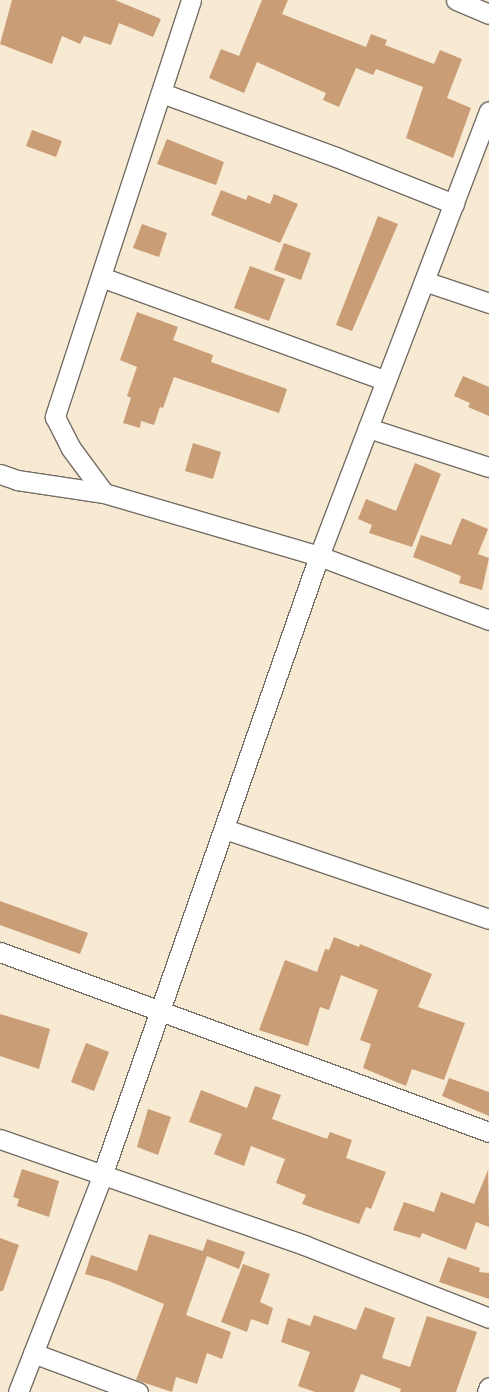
<!DOCTYPE html>
<style>
body{margin:0}
#map{position:relative;width:489px;height:1392px;overflow:hidden;background:#f8e9d2;font-family:"Patrick Hand",sans-serif}
div>[style]{position:absolute}
.building>*{inset:0;background:#c99d75}
.roads{filter:drop-shadow(1px 0 #736e65) drop-shadow(-1px 0 #736e65) drop-shadow(0 1px #736e65) drop-shadow(0 -1px #736e65)}
.street>*{height:19px;margin:-9.5px;padding:0 9.5px;transform-origin:9.5px;border-radius:9.5px;background:#fff}
span{translate:-50% -50%;white-space:nowrap;text-align:center;line-height:1.15;-webkit-text-stroke:3px #fcf5e5;paint-order:stroke}
</style>
<div id="map">
<div class="building">
<i style="clip-path:polygon(12px 0,115px 0,161px 19px,153px 37px,119px 23px,111px 45px,84px 36px,80px 44px,62px 36px,52px 64px,0 44px)"></i>
<i style="clip-path:polygon(262px 0,288px 0,282px 14px,366px 47px,371px 34px,387px 40px,385px 45px,434px 64px,440px 50px,462px 59px,447px 98px,471px 108px,453px 158px,406px 138px,423px 87px,376px 69px,373px 75px,356px 68px,339px 107px,323px 100px,326px 93px,257px 62px,244px 93px,209px 78px,221px 49px,239px 56px)"></i>
<i style="clip-path:polygon(32px 130px,62px 141px,56px 157px,26px 146px)"></i>
<i style="clip-path:polygon(167px 139px,224px 162px,216px 185px,157px 164px)"></i>
<i style="clip-path:polygon(221px 190px,246px 200px,248px 195px,270px 204px,274px 194px,298px 204px,280px 243px,211px 215px)"></i>
<i style="clip-path:polygon(378px 216px,398px 224px,352px 331px,336px 325px)"></i>
<i style="clip-path:polygon(142px 224px,167px 233px,159px 257px,133px 248px)"></i>
<i style="clip-path:polygon(284px 243px,311px 253px,301px 280px,274px 270px)"></i>
<i style="clip-path:polygon(250px 266px,285px 279px,269px 321px,234px 308px)"></i>
<i style="clip-path:polygon(137px 312px,178px 327px,173px 340px,213px 355px,211px 362px,287px 389px,279px 413px,174px 377px,163px 408px,160px 407px,154px 425px,141px 421px,140px 428px,123px 423px,131px 398px,127px 396px,137px 367px,120px 360px)"></i>
<i style="clip-path:polygon(463px 376px,489px 387px,489px 416px,468px 407px,470px 403px,454px 396px)"></i>
<i style="clip-path:polygon(193px 443px,221px 452px,213px 479px,185px 471px)"></i>
<i style="clip-path:polygon(415px 463px,441px 474px,412px 547px,369px 533px,372px 525px,358px 519px,366px 499px,396px 511px)"></i>
<i style="clip-path:polygon(462px 518px,488px 529px,478px 554px,489px 558px,482px 590px,459px 583px,461px 576px,413px 557px,421px 535px,451px 545px)"></i>
<i style="clip-path:polygon(0 901px,88px 933px,80px 954px,0 925px)"></i>
<i style="clip-path:polygon(334px 937px,359px 947px,360px 944px,432px 974px,418px 1007px,465px 1023px,444px 1080px,412px 1069px,406px 1086px,363px 1068px,371px 1044px,360px 1040px,378px 990px,341px 975px,329px 1010px,320px 1007px,308px 1046px,259px 1030px,285px 960px,317px 972px,325px 949px,329px 950px)"></i>
<i style="clip-path:polygon(0 1014px,50px 1029px,39px 1069px,0 1056px)"></i>
<i style="clip-path:polygon(86px 1043px,109px 1052px,94px 1091px,71px 1082px)"></i>
<i style="clip-path:polygon(449px 1078px,489px 1092px,489px 1116px,442px 1096px)"></i>
<i style="clip-path:polygon(255px 1086px,281px 1095px,272px 1119px,327px 1139px,330px 1132px,352px 1140px,346px 1158px,386px 1172px,371px 1209px,366px 1207px,359px 1224px,302px 1204px,306px 1195px,276px 1183px,285px 1159px,251px 1146px,244px 1166px,214px 1154px,222px 1134px,189px 1122px,201px 1090px,247px 1108px)"></i>
<i style="clip-path:polygon(148px 1109px,171px 1117px,158px 1155px,137px 1147px)"></i>
<i style="clip-path:polygon(22px 1169px,59px 1181px,49px 1217px,17px 1206px,19px 1199px,13px 1197px)"></i>
<i style="clip-path:polygon(488px 1170px,489px 1227px,476px 1222px,466px 1250px,422px 1233px,420px 1238px,393px 1230px,404px 1202px,434px 1212px,441px 1192px,474px 1204px)"></i>
<i style="clip-path:polygon(149px 1234px,203px 1251px,207px 1239px,245px 1252px,239px 1269px,207px 1256px,186px 1315px,231px 1332px,222px 1359px,207px 1353px,197px 1384px,176px 1377px,172px 1392px,136px 1380px,164px 1304px,109px 1281px,85px 1274px,91px 1255px,137px 1271px)"></i>
<i style="clip-path:polygon(0 1238px,19px 1245px,3px 1291px,0 1291px)"></i>
<i style="clip-path:polygon(448px 1257px,480px 1268px,479px 1272px,489px 1273px,489px 1299px,439px 1282px)"></i>
<i style="clip-path:polygon(243px 1264px,270px 1274px,260px 1302px,273px 1308px,268px 1325px,251px 1319px,247px 1332px,221px 1322px)"></i>
<i style="clip-path:polygon(365px 1307px,395px 1318px,382px 1358px,410px 1367px,427px 1316px,477px 1332px,456px 1392px,400px 1392px,401px 1389px,361px 1374px,354px 1392px,315px 1392px,298px 1386px,310px 1352px,281px 1342px,288px 1318px,310px 1326px,314px 1315px,356px 1330px)"></i>
</div>
<div class="roads">
<div class="street">
<i style="left:191px;top:0;width:439px;rotate:108.1deg"></i>
<i style="left:55px;top:417px;width:34px;rotate:63deg"></i>
<i style="left:70px;top:447px;width:57px;rotate:53.5deg"></i>
<i style="left:104px;top:493px;width:224px;rotate:16.3deg"></i>
<i style="left:319px;top:556px;width:182px;rotate:20.6deg"></i>
<i style="left:456px;top:0;width:36px;rotate:23deg"></i>
<i style="left:162px;top:93px;width:185px;rotate:20.2deg"></i>
<i style="left:336px;top:157px;width:127px;rotate:21.7deg"></i>
<i style="left:101px;top:277px;width:303px;rotate:20deg"></i>
<i style="left:424px;top:281px;width:69px;rotate:18.7deg"></i>
<i style="left:368px;top:428px;width:127px;rotate:17.9deg"></i>
<i style="left:0;top:474px;width:18px;rotate:19deg"></i>
<i style="left:17px;top:480px;width:88px;rotate:8.5deg"></i>
<i style="left:225px;top:829px;width:279px;rotate:18.8deg"></i>
<i style="left:0;top:952px;width:521px;rotate:20.21deg"></i>
<i style="left:0;top:1139px;width:322px;rotate:19.2deg"></i>
<i style="left:304px;top:1245px;width:199px;rotate:21.5deg"></i>
<i style="left:33px;top:1353px;width:112px;rotate:20.4deg"></i>
<i style="left:18px;top:1392px;width:232px;rotate:-68.7deg"></i>
<i style="left:102px;top:1176px;width:657px;rotate:-70.71deg"></i>
<i style="left:319px;top:556px;width:476px;rotate:-69.1deg"></i>
<i style="left:487px;top:1392px;width:5px;rotate:-68deg"></i>
</div>
</div>
</div>
